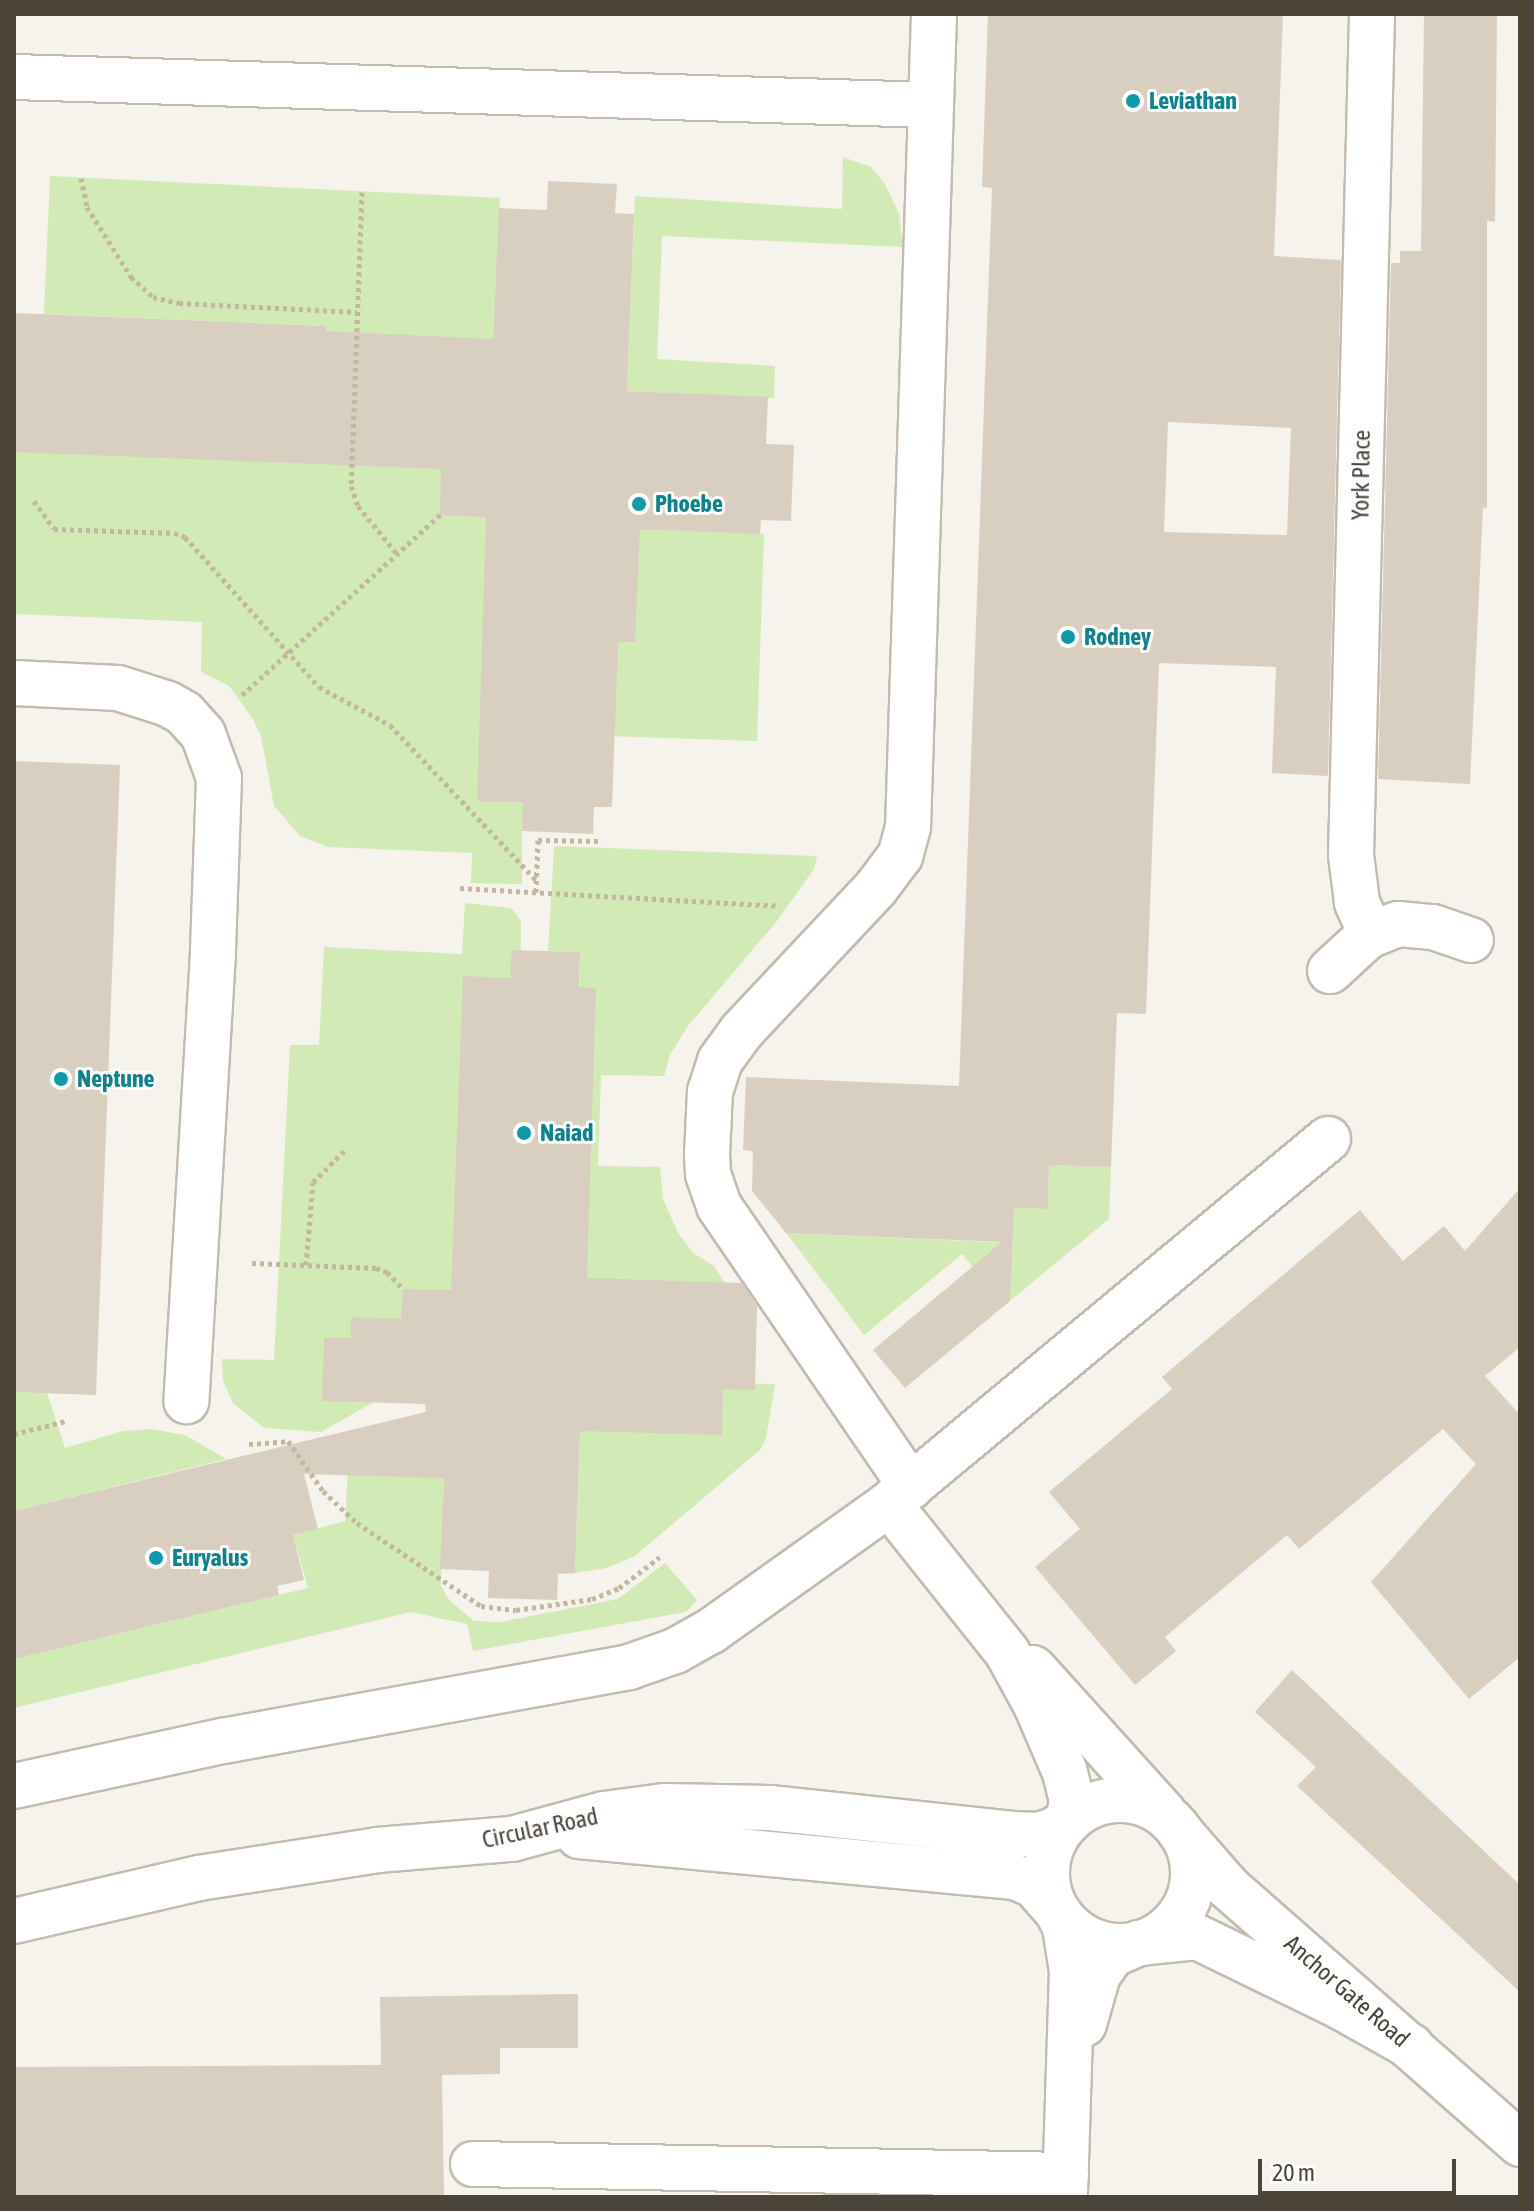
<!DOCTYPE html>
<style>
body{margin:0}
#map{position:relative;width:1534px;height:2211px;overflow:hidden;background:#f6f3ec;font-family:"Asap Condensed",sans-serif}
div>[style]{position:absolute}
.green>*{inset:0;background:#d2eab5}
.building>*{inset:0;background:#d8cfc1}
.path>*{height:5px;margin-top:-2.5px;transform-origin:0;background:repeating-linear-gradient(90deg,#c4b79f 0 4px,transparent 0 8px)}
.roads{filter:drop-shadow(2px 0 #c2bbae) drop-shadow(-2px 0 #c2bbae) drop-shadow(0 2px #c2bbae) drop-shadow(0 -2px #c2bbae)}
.minor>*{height:44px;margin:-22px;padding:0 22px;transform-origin:22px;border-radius:22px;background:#fff}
.minor>.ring{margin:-22px;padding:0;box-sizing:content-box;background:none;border:44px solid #fff;border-radius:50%}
.dots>*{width:22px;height:22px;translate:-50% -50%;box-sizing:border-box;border:4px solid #fff;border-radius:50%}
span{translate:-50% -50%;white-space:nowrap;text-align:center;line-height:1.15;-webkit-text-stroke:6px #fff;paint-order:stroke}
.culture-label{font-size:24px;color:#0d838f;font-weight:700}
.left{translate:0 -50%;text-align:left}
.street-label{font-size:24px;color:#4b4439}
.frame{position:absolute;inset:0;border:16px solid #4b4439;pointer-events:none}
.scale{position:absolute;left:1258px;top:2159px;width:198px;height:36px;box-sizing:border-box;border:4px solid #4b4439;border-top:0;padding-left:10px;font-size:24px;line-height:28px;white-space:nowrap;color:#4b4439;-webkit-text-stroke:6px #fff;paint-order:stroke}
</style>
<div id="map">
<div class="green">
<i style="clip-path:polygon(843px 157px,871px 167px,885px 184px,899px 214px,903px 247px,662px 236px,657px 359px,775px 366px,774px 398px,627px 391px,635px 196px,842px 209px)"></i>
<i style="clip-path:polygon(50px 176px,500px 198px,493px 339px,326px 332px,325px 326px,44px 314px)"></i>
<i style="clip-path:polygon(14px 451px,492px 468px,551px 678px,522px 831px,522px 884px,471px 883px,472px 853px,328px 847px,300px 836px,274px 806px,261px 736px,253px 719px,229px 686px,201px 672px,202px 622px,14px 614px)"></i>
<i style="clip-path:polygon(606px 519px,764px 534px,757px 741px,606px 736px)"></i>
<i style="clip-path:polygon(554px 846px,817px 856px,814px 869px,777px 921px,688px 1026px,670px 1055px,664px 1076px,601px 1075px,598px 1166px,660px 1167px,663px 1199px,678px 1233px,693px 1253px,714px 1266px,726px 1285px,573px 1282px,580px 952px,548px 951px)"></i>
<i style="clip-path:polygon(465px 903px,511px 908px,521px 921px,520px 996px,469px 1348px,321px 1432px,264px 1428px,233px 1403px,223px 1381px,222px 1359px,274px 1360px,290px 1045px,319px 1045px,324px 947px,462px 954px)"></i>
<i style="clip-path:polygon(1049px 1165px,1111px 1167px,1109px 1219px,1005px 1305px,962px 1254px,864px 1335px,786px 1233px,1012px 1243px,1014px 1208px,1048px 1209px)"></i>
<i style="clip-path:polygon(720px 1383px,775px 1384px,766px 1438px,761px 1449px,635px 1556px,607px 1568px,575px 1573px,580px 1431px)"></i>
<i style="clip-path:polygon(14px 1392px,47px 1393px,65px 1448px,123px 1431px,151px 1429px,185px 1435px,226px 1459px,14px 1511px)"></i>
<i style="clip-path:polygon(348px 1468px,444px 1478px,441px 1586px,449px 1600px,474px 1621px,501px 1622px,618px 1599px,665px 1563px,697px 1600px,686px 1612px,473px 1651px,467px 1624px,411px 1612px,14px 1708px,14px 1659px,308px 1588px,293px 1535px,345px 1521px)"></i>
</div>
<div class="building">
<i style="clip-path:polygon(evenodd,988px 14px,1283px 14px,1274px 256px,1341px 260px,1328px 776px,1272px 773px,1276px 667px,1159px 663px,1146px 1014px,1117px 1013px,1111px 1167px,1049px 1165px,1048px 1209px,1014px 1208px,1010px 1301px,905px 1388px,873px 1350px,1002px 1242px,786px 1233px,752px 1191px,753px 1151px,743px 1150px,746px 1077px,959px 1086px,992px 188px,982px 187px,988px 14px,1168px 422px,1291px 428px,1287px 535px,1164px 532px,1168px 422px)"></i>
<i style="clip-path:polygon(1424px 14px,1497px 14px,1495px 222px,1487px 221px,1487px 508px,1483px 508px,1470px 784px,1378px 779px,1391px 263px,1400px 263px,1400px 251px,1421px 251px)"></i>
<i style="clip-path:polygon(548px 181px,617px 184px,615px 213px,634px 214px,627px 391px,768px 397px,766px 444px,794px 445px,791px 521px,761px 520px,760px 534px,640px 529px,635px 642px,618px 642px,612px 807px,594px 807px,593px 834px,522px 831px,523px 802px,477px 801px,486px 517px,440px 515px,441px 469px,14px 452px,14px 313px,326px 326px,326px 331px,493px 339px,499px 208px,547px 210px)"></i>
<i style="clip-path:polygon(14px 761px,120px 765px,96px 1395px,14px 1392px)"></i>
<i style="clip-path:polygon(512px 950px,580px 952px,579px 987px,596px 988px,587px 1278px,742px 1283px,757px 1306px,755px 1390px,723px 1389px,722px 1435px,580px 1431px,575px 1573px,558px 1574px,557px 1600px,488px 1598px,489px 1571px,440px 1569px,444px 1478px,304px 1474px,318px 1529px,293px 1535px,304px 1580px,277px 1586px,279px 1595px,14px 1659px,14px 1511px,426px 1412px,425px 1404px,322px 1401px,324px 1338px,351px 1338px,351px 1317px,401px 1319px,403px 1289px,451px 1290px,463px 976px,510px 978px)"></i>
<i style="clip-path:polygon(1520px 1188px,1520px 1347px,1485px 1376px,1520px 1415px,1520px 1657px,1469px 1699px,1371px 1582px,1476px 1464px,1443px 1429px,1299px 1549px,1287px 1535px,1165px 1637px,1176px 1651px,1135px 1685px,1035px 1567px,1080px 1529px,1049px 1492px,1172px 1389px,1162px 1377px,1360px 1210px,1403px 1261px,1444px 1226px,1465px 1251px)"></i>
<i style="clip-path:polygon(1292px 1670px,1520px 1885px,1520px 1992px,1297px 1786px,1316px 1767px,1255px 1712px)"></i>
<i style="clip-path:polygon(578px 1994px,578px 2048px,500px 2048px,500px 2074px,442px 2075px,444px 2197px,14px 2197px,14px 2067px,381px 2065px,380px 1997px)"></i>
</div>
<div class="path">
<i style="left:81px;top:178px;width:30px;rotate:78deg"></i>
<i style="left:87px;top:207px;width:83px;rotate:57.8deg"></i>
<i style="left:131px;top:277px;width:30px;rotate:42deg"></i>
<i style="left:153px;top:297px;width:27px;rotate:13deg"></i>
<i style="left:179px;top:303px;width:178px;rotate:2.9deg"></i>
<i style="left:362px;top:192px;width:294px;rotate:92.1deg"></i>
<i style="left:351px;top:486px;width:21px;rotate:71deg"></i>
<i style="left:358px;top:506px;width:63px;rotate:50.8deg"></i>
<i style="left:34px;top:501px;width:34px;rotate:54deg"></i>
<i style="left:54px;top:529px;width:120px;rotate:1.9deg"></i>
<i style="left:174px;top:533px;width:12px;rotate:20deg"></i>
<i style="left:185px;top:537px;width:201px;rotate:48.2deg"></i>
<i style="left:319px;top:687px;width:81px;rotate:28.2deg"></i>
<i style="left:390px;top:725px;width:213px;rotate:46.7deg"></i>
<i style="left:242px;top:695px;width:268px;rotate:-42.3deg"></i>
<i style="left:460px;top:888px;width:320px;rotate:3.2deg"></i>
<i style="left:536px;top:892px;width:52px;rotate:-87.8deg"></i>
<i style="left:538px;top:840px;width:60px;rotate:1deg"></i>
<i style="left:252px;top:1263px;width:124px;rotate:2.3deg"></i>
<i style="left:376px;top:1268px;width:12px;rotate:20deg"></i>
<i style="left:387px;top:1272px;width:23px;rotate:47deg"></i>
<i style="left:306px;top:1265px;width:83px;rotate:-85.2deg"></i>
<i style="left:313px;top:1182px;width:47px;rotate:-45deg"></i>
<i style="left:14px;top:1434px;width:54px;rotate:-14deg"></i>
<i style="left:249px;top:1444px;width:39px;rotate:-4deg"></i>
<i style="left:288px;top:1441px;width:61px;rotate:55deg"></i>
<i style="left:323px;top:1491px;width:47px;rotate:43.3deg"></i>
<i style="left:357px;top:1523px;width:149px;rotate:33.8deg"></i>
<i style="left:481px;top:1606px;width:35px;rotate:7deg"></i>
<i style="left:516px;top:1610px;width:77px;rotate:-8.2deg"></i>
<i style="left:592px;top:1599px;width:29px;rotate:-22deg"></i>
<i style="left:619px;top:1588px;width:51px;rotate:-37.1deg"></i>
</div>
<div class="roads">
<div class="minor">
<i style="left:14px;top:77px;width:917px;rotate:1.75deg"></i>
<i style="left:931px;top:105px;width:722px;rotate:91.82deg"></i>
<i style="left:908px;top:827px;width:30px;rotate:105deg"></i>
<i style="left:900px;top:856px;width:40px;rotate:127deg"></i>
<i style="left:876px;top:888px;width:197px;rotate:133.2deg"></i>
<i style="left:741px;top:1032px;width:36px;rotate:126deg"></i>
<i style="left:720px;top:1061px;width:32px;rotate:108deg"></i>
<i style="left:710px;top:1091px;width:63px;rotate:92.7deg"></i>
<i style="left:707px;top:1154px;width:20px;rotate:87deg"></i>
<i style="left:708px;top:1174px;width:34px;rotate:71deg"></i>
<i style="left:719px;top:1206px;width:340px;rotate:55.6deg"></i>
<i style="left:931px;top:105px;width:91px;rotate:-88.1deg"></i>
<i style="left:14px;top:683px;width:104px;rotate:2.8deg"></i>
<i style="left:118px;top:688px;width:52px;rotate:17.7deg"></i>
<i style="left:168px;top:704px;width:18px;rotate:29deg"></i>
<i style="left:184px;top:713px;width:28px;rotate:48deg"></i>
<i style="left:203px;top:734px;width:47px;rotate:70deg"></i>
<i style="left:219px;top:778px;width:175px;rotate:92deg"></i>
<i style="left:213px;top:953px;width:449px;rotate:93.4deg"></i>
<i style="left:1371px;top:934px;width:35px;rotate:-114deg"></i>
<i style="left:1357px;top:902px;width:47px;rotate:-97.3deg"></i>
<i style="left:1351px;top:855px;width:841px;rotate:-88.57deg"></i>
<i style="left:1330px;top:971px;width:52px;rotate:-42.6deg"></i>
<i style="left:1368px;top:936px;width:32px;rotate:-22deg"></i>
<i style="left:1398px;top:924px;width:35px;rotate:5deg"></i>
<i style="left:1433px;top:927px;width:40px;rotate:18.9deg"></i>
<i style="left:1033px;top:1668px;width:195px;rotate:47.9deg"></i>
<i style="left:14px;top:1786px;width:214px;rotate:-12.2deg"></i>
<i style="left:223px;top:1741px;width:413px;rotate:-10.3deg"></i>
<i style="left:629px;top:1667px;width:49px;rotate:-19.2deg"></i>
<i style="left:675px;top:1651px;width:41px;rotate:-29.1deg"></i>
<i style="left:711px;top:1631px;width:219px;rotate:-35.5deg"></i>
<i style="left:889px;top:1504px;width:571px;rotate:-39.74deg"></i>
<i class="ring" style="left:1047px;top:1800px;width:102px;height:102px"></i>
<i style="left:1180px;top:1832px;width:74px;rotate:48.8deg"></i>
<i style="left:1229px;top:1888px;width:388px;rotate:41.3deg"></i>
<i style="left:579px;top:1836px;width:438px;rotate:5.4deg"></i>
<i style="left:1015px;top:1877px;width:21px;rotate:23deg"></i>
<i style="left:1034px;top:1885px;width:35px;rotate:49deg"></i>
<i style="left:1057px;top:1911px;width:18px;rotate:63deg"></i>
<i style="left:1065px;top:1927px;width:45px;rotate:81deg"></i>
<i style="left:1072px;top:1971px;width:226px;rotate:91.8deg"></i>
<i style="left:14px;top:1921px;width:190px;rotate:-13.1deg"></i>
<i style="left:199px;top:1878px;width:180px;rotate:-8.9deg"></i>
<i style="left:377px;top:1850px;width:135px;rotate:-4.7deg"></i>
<i style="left:512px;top:1839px;width:95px;rotate:-15.2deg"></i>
<i style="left:604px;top:1814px;width:62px;rotate:-7.5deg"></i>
<i style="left:665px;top:1806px;width:105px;rotate:1.1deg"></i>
<i style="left:770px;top:1808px;width:244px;rotate:6.1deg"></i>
<i style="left:1013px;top:1834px;width:25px;rotate:2deg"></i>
<i style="left:1038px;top:1835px;width:17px;rotate:-17deg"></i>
<i style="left:1054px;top:1830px;width:17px;rotate:-33deg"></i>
<i style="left:1068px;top:1821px;width:20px;rotate:-79deg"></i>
<i style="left:1072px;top:1801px;width:32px;rotate:-104deg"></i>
<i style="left:1064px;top:1770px;width:71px;rotate:-113.3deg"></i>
<i style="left:1036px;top:1705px;width:60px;rotate:-118.7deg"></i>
<i style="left:1007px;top:1652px;width:189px;rotate:-128.6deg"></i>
<i style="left:1084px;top:2024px;width:51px;rotate:-74.1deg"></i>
<i style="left:1098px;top:1975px;width:24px;rotate:-55deg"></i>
<i style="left:1112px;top:1955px;width:30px;rotate:-24deg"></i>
<i style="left:1139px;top:1943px;width:58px;rotate:-5.9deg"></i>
<i style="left:1197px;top:1937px;width:160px;rotate:25.9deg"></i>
<i style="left:1341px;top:2007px;width:81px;rotate:29.4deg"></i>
<i style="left:473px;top:2164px;width:593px;rotate:1.06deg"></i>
</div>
</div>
<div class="dots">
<i style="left:1133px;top:101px;background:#0f9aa8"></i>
<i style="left:639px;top:504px;background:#0f9aa8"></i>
<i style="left:1068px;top:637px;background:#0f9aa8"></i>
<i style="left:61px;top:1079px;background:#0f9aa8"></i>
<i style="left:524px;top:1133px;background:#0f9aa8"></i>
<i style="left:156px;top:1558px;background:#0f9aa8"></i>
</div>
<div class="culture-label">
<span class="left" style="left:1149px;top:101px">Leviathan</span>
<span class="left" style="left:655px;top:504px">Phoebe</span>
<span class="left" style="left:1084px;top:637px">Rodney</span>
<span class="left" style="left:77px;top:1079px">Neptune</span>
<span class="left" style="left:540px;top:1133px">Naiad</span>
<span class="left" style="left:172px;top:1558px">Euryalus</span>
</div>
<div class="street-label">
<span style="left:1361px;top:475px;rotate:-89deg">York Place</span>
<span style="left:540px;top:1828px;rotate:-12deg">Circular Road</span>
<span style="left:1347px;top:1991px;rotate:41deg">Anchor Gate Road</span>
</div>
<div class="frame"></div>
<div class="scale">20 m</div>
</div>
